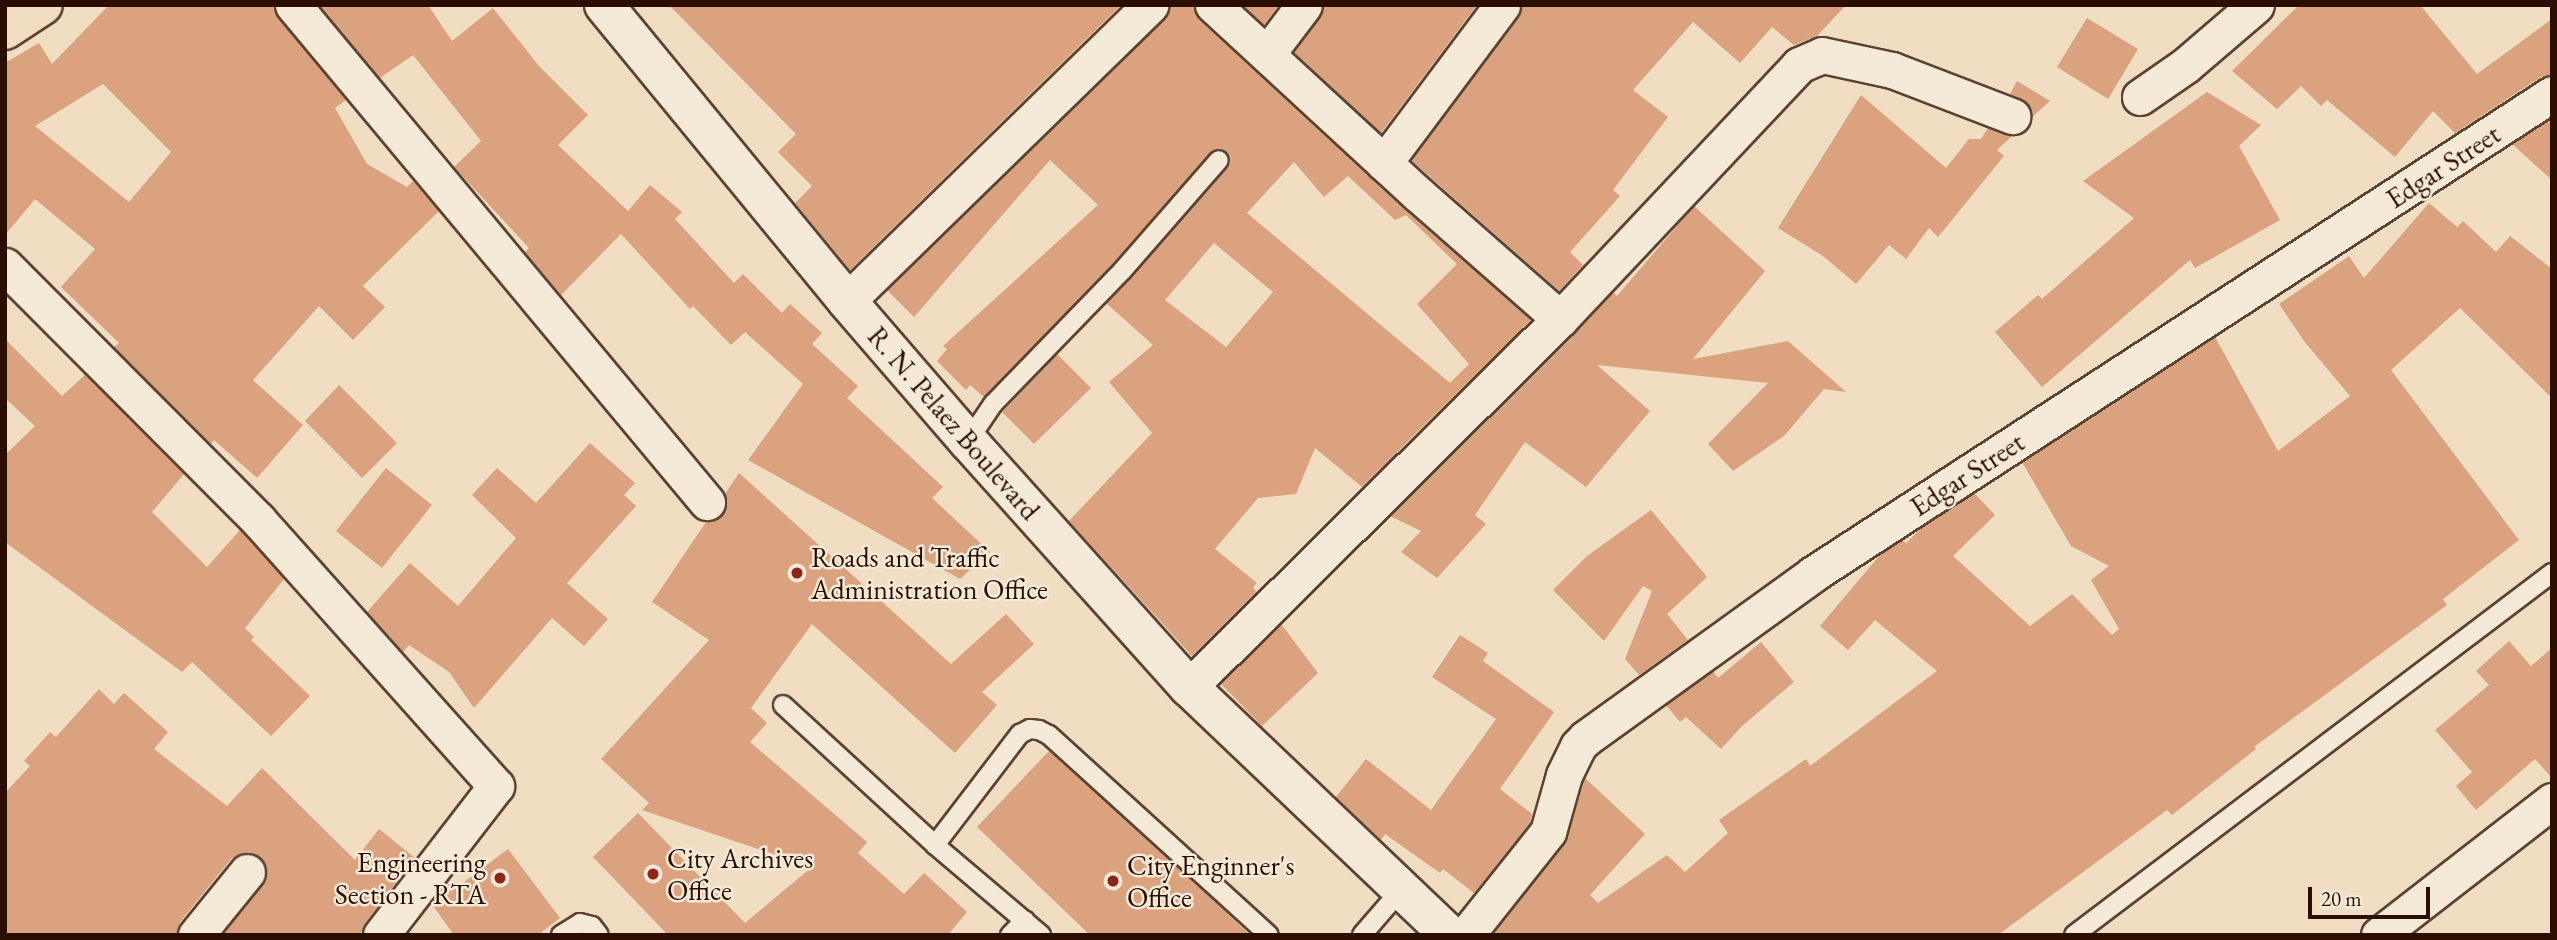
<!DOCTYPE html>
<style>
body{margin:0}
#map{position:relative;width:2557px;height:940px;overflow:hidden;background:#f0ddc2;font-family:"EB Garamond",serif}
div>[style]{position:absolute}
.building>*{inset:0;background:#dba27f}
.roads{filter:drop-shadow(2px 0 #5d4230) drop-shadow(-2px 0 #5d4230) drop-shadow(0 2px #5d4230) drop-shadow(0 -2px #5d4230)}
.service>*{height:18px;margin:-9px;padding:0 9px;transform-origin:9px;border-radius:9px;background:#f5e9d7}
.minor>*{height:35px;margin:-17.5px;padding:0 17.5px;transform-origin:17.5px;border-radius:17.5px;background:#f5e9d7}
.tertiary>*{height:38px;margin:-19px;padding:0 19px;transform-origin:19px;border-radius:19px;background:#f5e9d7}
.primary>*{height:38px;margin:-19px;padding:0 19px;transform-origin:19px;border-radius:19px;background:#f0ddc2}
.dots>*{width:19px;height:19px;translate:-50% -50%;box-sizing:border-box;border:4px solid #f5e9d7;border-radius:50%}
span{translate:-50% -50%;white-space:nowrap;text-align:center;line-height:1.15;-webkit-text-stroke:5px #f5e9d7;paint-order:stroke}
.street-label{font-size:28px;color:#2c0e00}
.poi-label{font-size:28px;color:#2c0e00}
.left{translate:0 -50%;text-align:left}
.right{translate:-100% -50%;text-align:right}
.frame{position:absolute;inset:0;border:7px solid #2c0e00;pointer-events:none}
.scale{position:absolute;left:2308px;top:887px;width:122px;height:32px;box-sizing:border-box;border:4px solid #2c0e00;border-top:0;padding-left:9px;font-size:21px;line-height:24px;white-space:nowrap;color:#2c0e00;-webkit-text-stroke:5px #f5e9d7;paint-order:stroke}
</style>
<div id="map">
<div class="building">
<i style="clip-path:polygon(evenodd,109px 5px,273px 5px,278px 18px,346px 100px,335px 108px,367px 164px,407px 187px,413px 181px,439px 211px,363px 286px,385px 307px,353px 340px,319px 306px,253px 380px,303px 425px,257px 478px,214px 440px,211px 444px,114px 347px,119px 343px,61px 287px,95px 249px,35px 199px,5px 235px,5px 63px,39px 43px,52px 64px,109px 5px,103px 84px,171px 152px,129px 202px,35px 126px,103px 84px)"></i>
<i style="clip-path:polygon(319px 5px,428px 5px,452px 41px,493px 8px,539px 66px,588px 115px,558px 145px,628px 211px,650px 185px,682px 212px,675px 219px,734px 283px,743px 274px,782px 313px,790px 304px,822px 333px,812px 344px,858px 386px,847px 398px,943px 487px,932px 498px,990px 552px,960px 579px,748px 460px,803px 384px,745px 332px,731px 345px,693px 306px,690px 309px,621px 234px,561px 295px,525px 252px,529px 248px,454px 167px,481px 141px,413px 55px,380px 78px)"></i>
<i style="clip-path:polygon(669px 5px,1121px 5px,850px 270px,795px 203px,812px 186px,778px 152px,796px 134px)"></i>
<i style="clip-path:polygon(evenodd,1170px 5px,1193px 5px,1199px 20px,1405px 210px,1531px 320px,1362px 487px,1315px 448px,1296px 494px,1258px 498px,1215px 549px,1257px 583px,1253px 587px,1256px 592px,1192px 656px,1069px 521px,1152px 433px,1109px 382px,1153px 345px,1106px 303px,1228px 167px,1230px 162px,1227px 152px,1221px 149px,1210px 153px,1114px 263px,984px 397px,970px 385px,966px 390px,937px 361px,947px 349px,943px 346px,1098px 205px,1050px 160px,914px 317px,887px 290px,1164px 19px,1170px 5px,1294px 162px,1324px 197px,1348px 176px,1395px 220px,1406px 215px,1457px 264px,1417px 304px,1469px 364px,1450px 383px,1247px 213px,1294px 162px,1170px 5px,1214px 243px,1273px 292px,1226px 347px,1165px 300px,1214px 243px)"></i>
<i style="clip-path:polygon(1243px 5px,1279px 5px,1264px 25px)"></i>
<i style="clip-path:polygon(1324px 5px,1477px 5px,1381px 133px,1294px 52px,1320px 17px)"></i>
<i style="clip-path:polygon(1522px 5px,1846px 5px,1817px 36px,1794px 45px,1772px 27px,1740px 63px,1693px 22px,1633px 90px,1668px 117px,1613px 190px,1620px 196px,1570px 252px,1583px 265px,1559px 291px,1411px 160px,1518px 17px)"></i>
<i style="clip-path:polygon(2299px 5px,2420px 5px,2477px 74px,2552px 19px,2552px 74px,2541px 77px,2455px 133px,2433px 111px,2395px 157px,2327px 100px,2321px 106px,2301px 86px,2277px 109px,2232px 71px)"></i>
<i style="clip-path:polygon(2087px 18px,2138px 49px,2108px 99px,2057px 67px)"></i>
<i style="clip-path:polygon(2017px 81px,2050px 101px,2031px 118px,2027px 103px,2010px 94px)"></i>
<i style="clip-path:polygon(2207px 92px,2261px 125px,2239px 146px,2280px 220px,2195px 268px,2190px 260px,2042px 387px,1995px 332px,2038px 295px,2042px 299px,2134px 218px,2083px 181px)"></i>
<i style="clip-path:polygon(1861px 95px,1946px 168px,1969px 139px,1981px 139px,1988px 128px,2012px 136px,1997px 150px,2004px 156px,1938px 237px,1929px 228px,1906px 259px,1889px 245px,1856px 284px,1823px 256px,1778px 228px)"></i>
<i style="clip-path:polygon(2552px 118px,2552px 180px,2512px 144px)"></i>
<i style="clip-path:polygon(2429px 203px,2457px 227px,2463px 221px,2496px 252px,2510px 236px,2552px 269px,2552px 398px,2460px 308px,2391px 370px,2519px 540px,2443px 599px,2447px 605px,2254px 747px,2256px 749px,2172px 815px,2167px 810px,1998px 935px,1492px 935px,1564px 844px,1585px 778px,1645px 834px,1590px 895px,1598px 903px,1667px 855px,1685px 872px,1728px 833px,1719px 820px,1806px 759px,1810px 766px,1937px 671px,1875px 620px,1848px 650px,1820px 626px,1880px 555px,1902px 540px,1906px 543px,1924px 526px,1974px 493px,1995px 515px,1953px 556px,2030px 626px,2072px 594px,2112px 635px,2119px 629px,2091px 580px,2109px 566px,2071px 546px,2022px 462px,2215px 337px,2278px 451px,2350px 396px,2304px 341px,2279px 304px,2349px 256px,2364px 278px)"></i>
<i style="clip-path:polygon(1694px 206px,1765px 271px,1693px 359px,1788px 341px,1846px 392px,1824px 389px,1784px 436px,1733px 471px,1708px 444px,1768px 383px,1597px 365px,1650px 411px,1586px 487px,1525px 442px,1475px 515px,1486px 524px,1437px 578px,1401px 552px,1421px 531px,1390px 516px,1613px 292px,1617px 296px)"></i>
<i style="clip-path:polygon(5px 339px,62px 396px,85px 375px,184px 474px,152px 512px,207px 567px,240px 530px,284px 579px,245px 628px,254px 637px,251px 640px,310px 696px,271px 736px,192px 662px,182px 672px,5px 542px,5px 455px,35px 426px,5px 398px)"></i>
<i style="clip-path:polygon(1057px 354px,1091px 388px,1034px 444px,1002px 412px)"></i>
<i style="clip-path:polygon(339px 385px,397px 443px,362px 478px,305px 421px)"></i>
<i style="clip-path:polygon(590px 443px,635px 483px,624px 495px,636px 506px,567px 583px,608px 619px,584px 646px,552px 618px,474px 708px,449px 672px,409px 645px,403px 652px,367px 612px,410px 563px,458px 606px,516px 538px,472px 495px,497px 468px,536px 503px)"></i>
<i style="clip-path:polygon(386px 468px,432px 505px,382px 568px,336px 531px)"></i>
<i style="clip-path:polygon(739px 473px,951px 664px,1006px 614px,1034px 644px,982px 692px,997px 705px,955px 753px,812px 624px,751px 708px,767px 723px,750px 742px,867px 842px,858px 853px,904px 894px,924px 873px,967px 912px,948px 935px,668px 935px,593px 857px,638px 813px,745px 923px,812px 867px,642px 810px,649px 803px,601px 759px,709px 640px,652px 602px,706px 522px,719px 518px,726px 510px,725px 494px)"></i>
<i style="clip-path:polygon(1651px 510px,1707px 577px,1667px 614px,1688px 640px,1639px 675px,1625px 659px,1652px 591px,1643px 586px,1604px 641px,1553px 590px,1587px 556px)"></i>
<i style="clip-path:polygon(1281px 624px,1318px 673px,1262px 726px,1221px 684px)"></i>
<i style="clip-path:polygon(1460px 635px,1488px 653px,1483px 661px,1554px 712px,1500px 789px,1532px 814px,1530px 823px,1474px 893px,1443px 869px,1440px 873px,1385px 834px,1381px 840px,1336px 797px,1366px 759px,1431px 810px,1496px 719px,1432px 677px)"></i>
<i style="clip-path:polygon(2509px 641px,2531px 666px,2552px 648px,2552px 778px,2535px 759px,2476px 810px,2456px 786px,2472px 772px,2435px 730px,2489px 685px,2476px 671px)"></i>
<i style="clip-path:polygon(1761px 642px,1794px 682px,1742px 726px,1721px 749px,1686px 717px,1680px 722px,1666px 705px,1713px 671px,1718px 678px)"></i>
<i style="clip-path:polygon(99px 689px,114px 704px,124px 693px,168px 732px,154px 749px,227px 806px,262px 768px,355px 860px,379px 829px,415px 858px,365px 923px,360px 935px,222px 935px,267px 876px,266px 865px,260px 857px,249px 852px,239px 854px,231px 859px,180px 922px,176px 935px,5px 935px,5px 793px,30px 766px,24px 761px,50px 732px,56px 737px)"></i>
<i style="clip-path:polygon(1049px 751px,1211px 898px,1250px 935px,1090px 935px,977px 827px)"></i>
<i style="clip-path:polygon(508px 849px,560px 918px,538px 935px,454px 935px,431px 903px,447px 883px,455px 889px)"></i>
</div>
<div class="roads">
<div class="service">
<i style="left:968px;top:441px;width:45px;rotate:-56deg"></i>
<i style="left:993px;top:404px;width:185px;rotate:-45.9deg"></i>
<i style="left:1122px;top:271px;width:147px;rotate:-48.9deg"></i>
<i style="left:783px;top:705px;width:207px;rotate:42.6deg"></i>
<i style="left:935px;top:845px;width:139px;rotate:40.3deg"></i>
<i style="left:935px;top:845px;width:140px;rotate:-52.6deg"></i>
<i style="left:1020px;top:734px;width:11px;rotate:-27deg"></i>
<i style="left:1030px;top:729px;width:9px;rotate:6deg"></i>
<i style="left:1039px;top:730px;width:11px;rotate:27deg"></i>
<i style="left:1049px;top:735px;width:297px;rotate:42.3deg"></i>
<i style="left:561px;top:935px;width:22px;rotate:-32deg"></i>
<i style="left:580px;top:923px;width:12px;rotate:14deg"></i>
<i style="left:592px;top:926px;width:11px;rotate:52deg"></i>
<i style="left:1010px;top:935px;width:21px;rotate:-45deg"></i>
<i style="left:1362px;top:935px;width:58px;rotate:-49.2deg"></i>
<i style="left:2074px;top:935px;width:600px;rotate:-37.14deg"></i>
</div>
<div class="minor">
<i style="left:293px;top:5px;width:647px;rotate:50.21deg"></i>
<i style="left:1213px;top:5px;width:280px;rotate:42.7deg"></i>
<i style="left:1419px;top:195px;width:188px;rotate:41.3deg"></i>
<i style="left:1267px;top:54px;width:61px;rotate:-52.9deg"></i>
<i style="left:2140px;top:97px;width:56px;rotate:-34.8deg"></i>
<i style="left:2186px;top:65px;width:92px;rotate:-40.6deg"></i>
<i style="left:1384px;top:163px;width:197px;rotate:-53.2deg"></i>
<i style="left:5px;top:266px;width:359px;rotate:45.1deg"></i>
<i style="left:258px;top:520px;width:357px;rotate:48.2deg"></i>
<i style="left:496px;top:786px;width:188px;rotate:127.7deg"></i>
<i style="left:847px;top:301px;width:424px;rotate:-44.3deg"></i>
<i style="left:1189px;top:687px;width:523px;rotate:-44.77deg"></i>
<i style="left:1560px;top:319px;width:349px;rotate:-46.7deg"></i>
<i style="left:1799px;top:65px;width:25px;rotate:-23deg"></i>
<i style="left:1822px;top:55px;width:72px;rotate:12.1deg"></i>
<i style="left:1892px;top:70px;width:129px;rotate:21deg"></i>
<i style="left:196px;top:935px;width:81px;rotate:-51deg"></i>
<i style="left:1466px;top:935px;width:132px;rotate:-51.5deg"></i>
<i style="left:1548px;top:832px;width:59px;rotate:-74.3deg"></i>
<i style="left:1564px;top:775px;width:32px;rotate:-64deg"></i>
<i style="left:1578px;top:746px;width:11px;rotate:-45deg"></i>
<i style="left:1586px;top:738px;width:280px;rotate:-35.8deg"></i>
<i style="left:1813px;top:574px;width:881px;rotate:-33deg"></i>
<i style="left:2379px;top:935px;width:219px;rotate:-37.8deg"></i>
</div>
<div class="tertiary">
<i style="left:604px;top:5px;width:383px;rotate:50.6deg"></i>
<i style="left:847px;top:301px;width:185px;rotate:49.2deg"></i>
<i style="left:968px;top:441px;width:331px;rotate:48.1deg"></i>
<i style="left:1189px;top:687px;width:359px;rotate:43.6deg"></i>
</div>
<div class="primary">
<i style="left:5px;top:30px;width:45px;rotate:-33.3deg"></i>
</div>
</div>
<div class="dots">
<i style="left:797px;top:573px;background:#8f2418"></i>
<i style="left:653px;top:874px;background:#8f2418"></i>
<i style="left:500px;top:878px;background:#8f2418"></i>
<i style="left:1113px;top:881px;background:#8f2418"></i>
</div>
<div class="street-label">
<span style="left:2443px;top:166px;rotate:-33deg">Edgar Street</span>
<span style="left:954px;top:423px;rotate:49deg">R. N. Pelaez Boulevard</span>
<span style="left:1967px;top:474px;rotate:-33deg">Edgar Street</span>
</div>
<div class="poi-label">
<span class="left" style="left:811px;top:573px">Roads and Traffic<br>Administration Office</span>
<span class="left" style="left:667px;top:874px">City Archives<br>Office</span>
<span class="right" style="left:486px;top:878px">Engineering<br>Section - RTA</span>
<span class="left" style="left:1127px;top:881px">City Enginner's<br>Office</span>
</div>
<div class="frame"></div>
<div class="scale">20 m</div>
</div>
